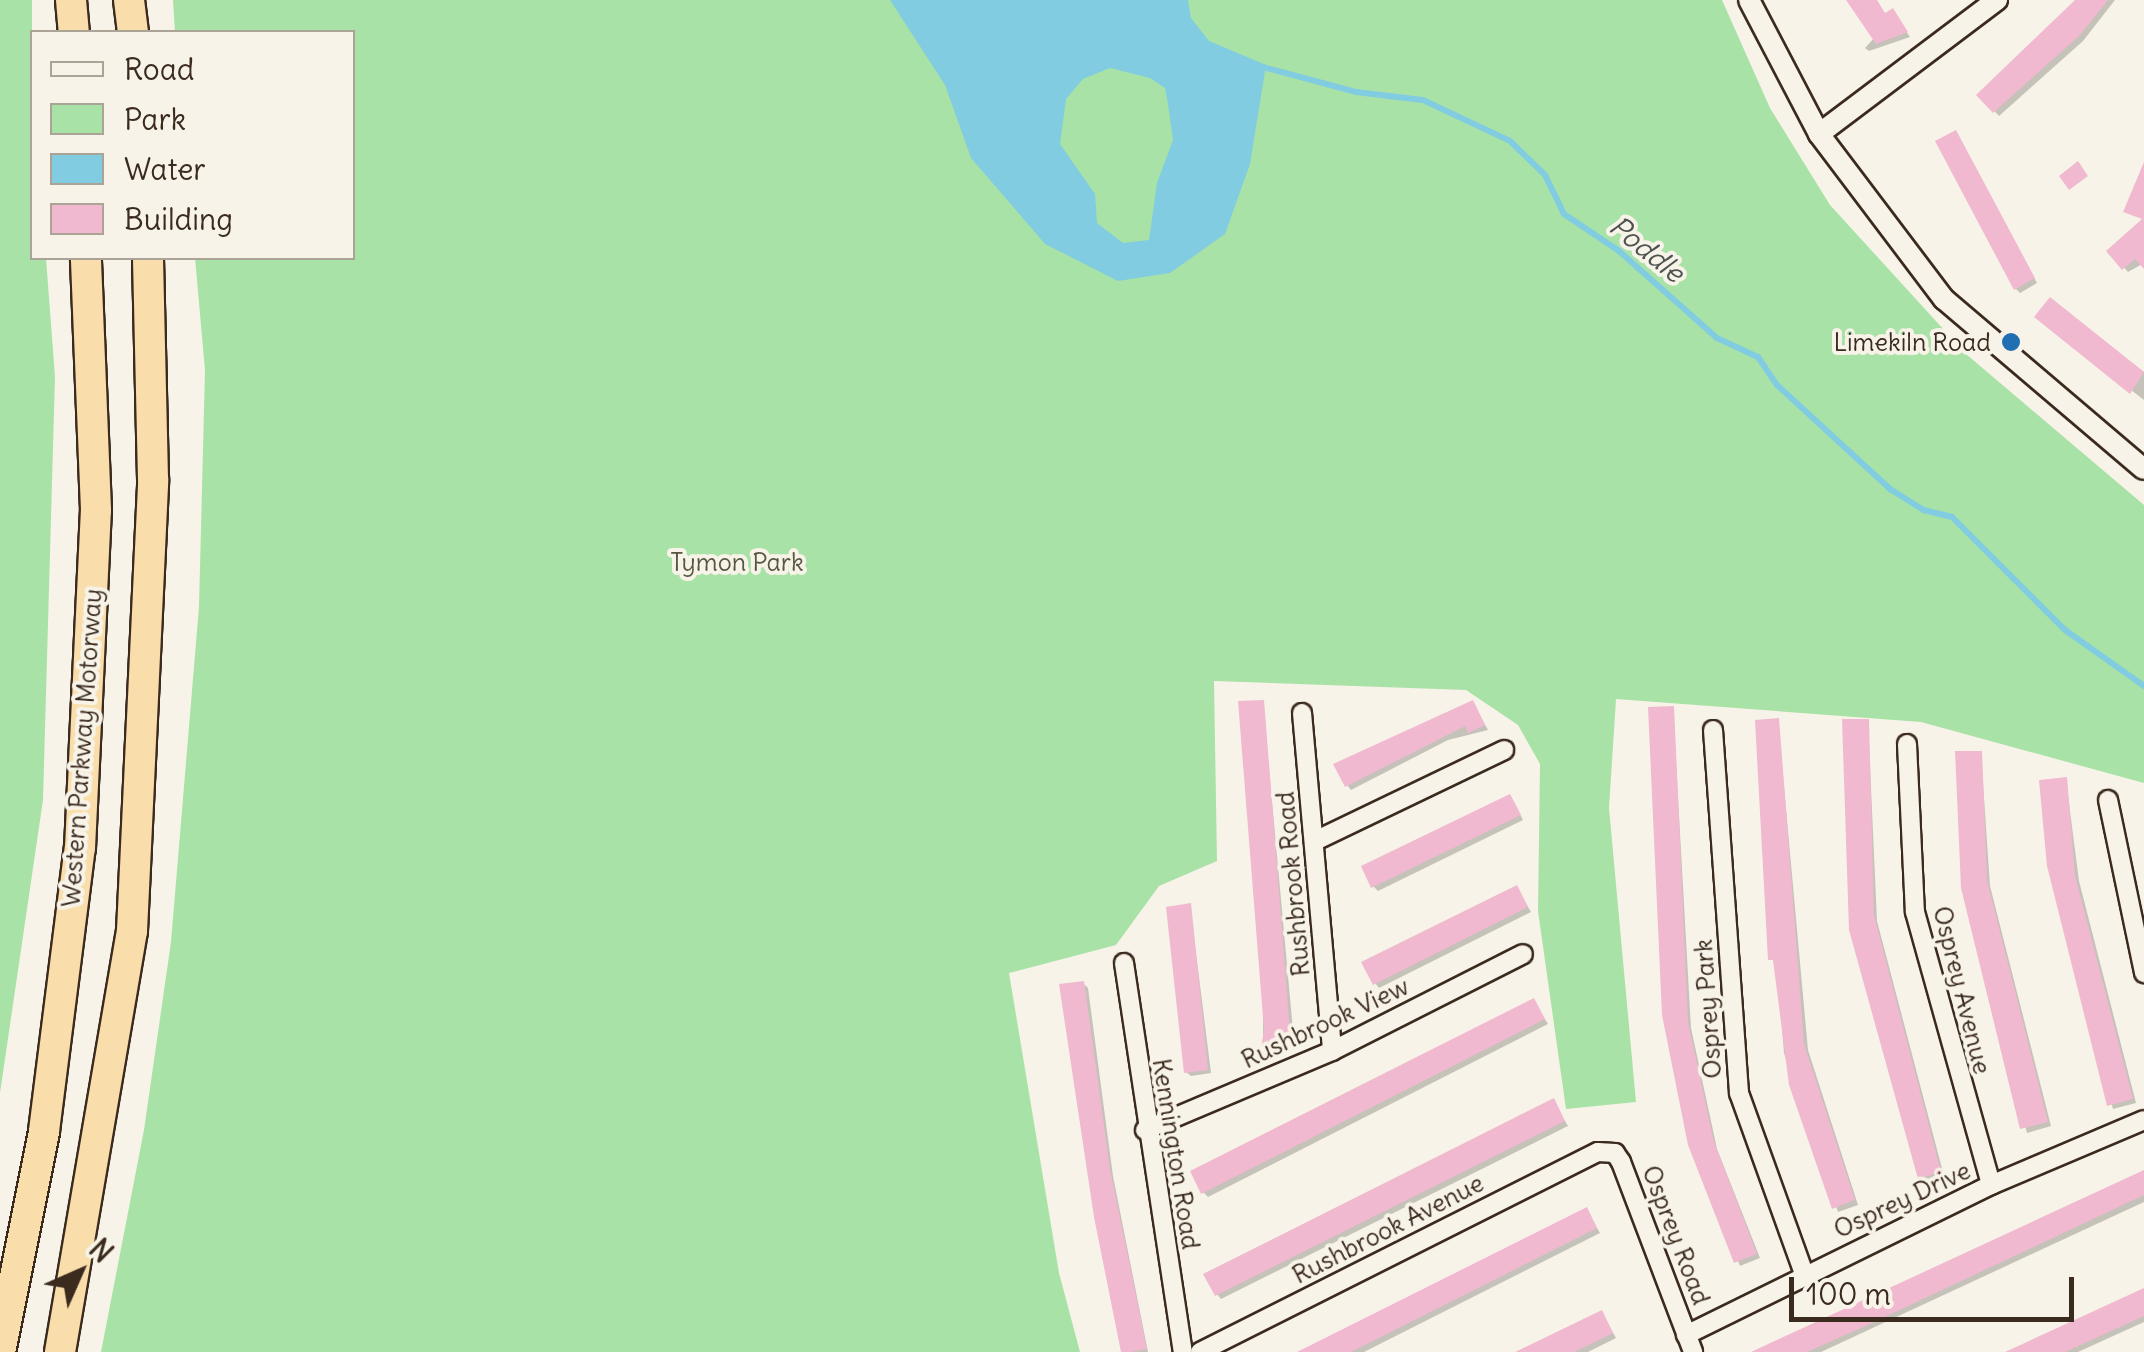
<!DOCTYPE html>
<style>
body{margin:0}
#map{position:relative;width:2144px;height:1352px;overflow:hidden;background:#f7f3e8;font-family:Delius,sans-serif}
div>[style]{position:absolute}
.green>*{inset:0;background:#a9e2a7}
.water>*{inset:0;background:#81cce1}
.shadow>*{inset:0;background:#0003}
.stream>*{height:6px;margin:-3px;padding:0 3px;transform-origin:3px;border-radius:3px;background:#81cce1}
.building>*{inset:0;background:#f0b9cf}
.roads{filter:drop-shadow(2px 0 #3b2a1e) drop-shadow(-2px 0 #3b2a1e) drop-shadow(0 2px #3b2a1e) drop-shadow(0 -2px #3b2a1e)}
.minor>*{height:18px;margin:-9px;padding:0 9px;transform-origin:9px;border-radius:9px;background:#f7f3e8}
.tertiary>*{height:20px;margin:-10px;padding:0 10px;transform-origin:10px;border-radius:10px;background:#f7f3e8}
.motorway>*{height:30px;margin:-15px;padding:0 15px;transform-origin:15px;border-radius:15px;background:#f9deab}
.dots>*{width:28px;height:28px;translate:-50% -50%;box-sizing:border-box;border:5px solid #f7f3e8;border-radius:50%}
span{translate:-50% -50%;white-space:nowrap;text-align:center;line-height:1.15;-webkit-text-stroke:8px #f7f3e8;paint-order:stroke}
.poi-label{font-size:25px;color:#3b2a1e}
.right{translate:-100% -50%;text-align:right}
.park-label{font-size:25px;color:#565840}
.street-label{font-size:25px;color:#3b2a1e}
.water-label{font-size:28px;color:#4c524f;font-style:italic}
.legend{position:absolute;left:30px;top:30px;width:325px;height:230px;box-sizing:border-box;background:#f7f3e8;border:2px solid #aca397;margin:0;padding:12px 18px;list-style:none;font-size:30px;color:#3b2a1e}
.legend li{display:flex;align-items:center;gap:20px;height:50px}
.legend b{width:50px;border:2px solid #aca397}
.north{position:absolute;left:30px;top:1222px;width:100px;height:100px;-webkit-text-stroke:8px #f7f3e8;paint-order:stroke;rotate:45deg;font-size:28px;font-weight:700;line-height:40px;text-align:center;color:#3b2a1e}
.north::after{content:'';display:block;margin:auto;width:35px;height:45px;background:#3b2a1e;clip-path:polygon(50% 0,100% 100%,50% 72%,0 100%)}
.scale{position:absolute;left:1789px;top:1277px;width:285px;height:45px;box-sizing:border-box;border:5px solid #3b2a1e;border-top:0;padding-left:12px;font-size:30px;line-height:35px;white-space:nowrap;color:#3b2a1e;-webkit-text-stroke:8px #f7f3e8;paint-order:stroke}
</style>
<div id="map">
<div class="green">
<i style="clip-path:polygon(0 0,32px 0,32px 258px,46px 258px,55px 377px,43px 800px,0 1093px)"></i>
<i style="clip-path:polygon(173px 0,1722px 0,1770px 108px,1830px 205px,1966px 354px,2144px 505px,2144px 783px,1921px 722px,1616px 699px,1609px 808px,1636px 1102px,1566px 1109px,1538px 911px,1540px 764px,1518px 725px,1466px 690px,1214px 681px,1217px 861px,1159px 886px,1116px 945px,1009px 973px,1059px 1273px,1080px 1352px,101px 1352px,144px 1130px,171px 942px,199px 607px,205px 370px,195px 258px,352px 258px,352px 32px,175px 32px)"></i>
</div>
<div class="water">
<i style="clip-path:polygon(evenodd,890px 0,1188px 0,1191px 18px,1209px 41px,1266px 65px,1250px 164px,1225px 234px,1170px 273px,1118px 281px,1045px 244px,971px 158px,945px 85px,890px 0,1110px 68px,1150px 78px,1165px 88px,1168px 104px,1173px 140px,1157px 183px,1149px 240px,1123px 243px,1097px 223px,1095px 194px,1060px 144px,1066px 99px,1083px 79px,1110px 68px)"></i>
</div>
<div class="shadow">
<i style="clip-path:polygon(2078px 0,2115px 0,2083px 41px,1999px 116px,1979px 95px)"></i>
<i style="clip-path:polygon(1895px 15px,1910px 37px,1869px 51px,1865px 48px)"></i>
<i style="clip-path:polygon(1956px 133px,2037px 283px,2020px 293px,2016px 289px)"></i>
<i style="clip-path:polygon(2144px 232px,2144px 263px,2128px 272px,2110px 251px)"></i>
<i style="clip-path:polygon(2050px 300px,2144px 372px,2144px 400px,2042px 321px)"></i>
<i style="clip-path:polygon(1263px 703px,1294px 1041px,1265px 1056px,1294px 1049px,1267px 1058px,1263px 1054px)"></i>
<i style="clip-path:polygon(1473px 703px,1488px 730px,1448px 740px,1351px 790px,1347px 785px)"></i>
<i style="clip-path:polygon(1673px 708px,1691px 1028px,1717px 1149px,1760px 1258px,1740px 1266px,1691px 1145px)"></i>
<i style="clip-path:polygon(1778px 721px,1808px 1050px,1858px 1205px,1838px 1212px,1784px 1053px,1758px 722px)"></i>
<i style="clip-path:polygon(1868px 721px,1877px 921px,1944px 1176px,1925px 1182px,1856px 953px)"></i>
<i style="clip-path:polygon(1981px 753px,1990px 886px,2051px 1126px,2027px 1133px,1963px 888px)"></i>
<i style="clip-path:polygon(2066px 780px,2079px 881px,2136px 1103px,2113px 1109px,2049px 865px)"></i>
<i style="clip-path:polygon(1514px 802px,1523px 820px,1378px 891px,1373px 886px)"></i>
<i style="clip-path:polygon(1517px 888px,1531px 912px,1379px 988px,1375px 983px)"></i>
<i style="clip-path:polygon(1190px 905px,1211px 1073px,1191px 1076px,1186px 1072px)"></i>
<i style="clip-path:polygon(1084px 984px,1088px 988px,1113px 1176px,1148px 1352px,1125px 1352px)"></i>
<i style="clip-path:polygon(1533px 1001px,1548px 1024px,1208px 1197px,1203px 1192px)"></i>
<i style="clip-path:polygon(1553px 1101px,1568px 1126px,1221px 1299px,1217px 1294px)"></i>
<i style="clip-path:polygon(2144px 1172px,2144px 1202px,1821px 1352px,1756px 1352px)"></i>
<i style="clip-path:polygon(1586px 1210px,1600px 1233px,1364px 1352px,1302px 1352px)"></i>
<i style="clip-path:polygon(2144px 1291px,2144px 1322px,2078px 1352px,2010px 1352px)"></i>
<i style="clip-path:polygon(1602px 1313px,1616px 1338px,1588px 1352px,1523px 1352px)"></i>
</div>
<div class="stream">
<i style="left:1259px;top:66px;width:100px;rotate:15deg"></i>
<i style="left:1356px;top:92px;width:67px;rotate:6.8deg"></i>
<i style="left:1423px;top:100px;width:96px;rotate:25.2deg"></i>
<i style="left:1510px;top:141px;width:49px;rotate:44.2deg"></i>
<i style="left:1545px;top:175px;width:43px;rotate:64deg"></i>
<i style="left:1564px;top:214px;width:66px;rotate:33.9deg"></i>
<i style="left:1619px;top:251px;width:131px;rotate:41.6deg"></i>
<i style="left:1717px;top:338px;width:45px;rotate:24.9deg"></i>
<i style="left:1758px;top:357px;width:34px;rotate:56deg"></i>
<i style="left:1777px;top:385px;width:154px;rotate:42.6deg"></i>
<i style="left:1890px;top:489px;width:40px;rotate:32deg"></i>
<i style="left:1924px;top:510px;width:29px;rotate:14deg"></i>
<i style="left:1952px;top:517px;width:160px;rotate:45deg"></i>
<i style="left:2065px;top:630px;width:97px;rotate:35.3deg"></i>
</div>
<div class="building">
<i style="clip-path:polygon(1846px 0,1877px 0,1885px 13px,1893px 8px,1908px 32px,1876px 44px)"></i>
<i style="clip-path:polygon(2075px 0,2108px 0,2079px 36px,1993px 113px,1976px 95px)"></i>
<i style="clip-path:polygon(1956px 130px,2035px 278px,2014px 290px,1935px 141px)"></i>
<i style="clip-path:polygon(2078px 161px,2088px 176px,2069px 190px,2059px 176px)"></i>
<i style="clip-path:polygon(2144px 162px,2144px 269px,2135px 259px,2122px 270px,2106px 251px,2142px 219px,2123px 212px)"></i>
<i style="clip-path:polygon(2050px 297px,2144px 372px,2130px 394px,2034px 317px)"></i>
<i style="clip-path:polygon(1264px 700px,1291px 1045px,1260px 1055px,1264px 1030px,1238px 701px)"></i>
<i style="clip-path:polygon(1473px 700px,1485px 725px,1468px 733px,1465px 726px,1345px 787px,1333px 764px)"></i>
<i style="clip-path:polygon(1674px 706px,1688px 1022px,1714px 1142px,1757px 1254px,1734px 1263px,1688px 1145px,1662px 1015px,1648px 707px)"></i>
<i style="clip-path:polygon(1779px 718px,1804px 1044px,1855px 1200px,1832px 1209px,1789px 1085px,1773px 960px,1768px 960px,1755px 720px)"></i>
<i style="clip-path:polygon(1842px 719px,1869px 719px,1874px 915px,1941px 1172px,1918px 1179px,1849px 930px)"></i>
<i style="clip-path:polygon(1955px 751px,1982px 751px,1987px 880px,2048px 1122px,2020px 1129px,1961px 888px)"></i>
<i style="clip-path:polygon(2067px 777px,2075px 875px,2133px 1099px,2107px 1106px,2047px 866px,2039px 780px)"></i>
<i style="clip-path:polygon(1510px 794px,1521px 815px,1371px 888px,1361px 866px)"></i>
<i style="clip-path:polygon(1517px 885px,1528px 907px,1373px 985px,1361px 962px)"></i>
<i style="clip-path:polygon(1191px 903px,1208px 1070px,1184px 1073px,1166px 907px)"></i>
<i style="clip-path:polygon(1084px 981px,1110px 1169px,1147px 1349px,1131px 1352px,1121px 1352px,1094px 1217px,1059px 984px)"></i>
<i style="clip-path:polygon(1534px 998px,1545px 1019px,1201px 1194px,1190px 1171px)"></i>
<i style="clip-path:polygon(1554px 1098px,1565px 1121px,1215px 1296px,1203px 1274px)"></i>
<i style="clip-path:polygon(2144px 1170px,2144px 1195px,1872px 1323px,1807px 1352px,1751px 1352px)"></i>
<i style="clip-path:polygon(1587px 1207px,1597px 1228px,1365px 1345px,1351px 1352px,1297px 1352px)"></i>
<i style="clip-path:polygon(2144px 1288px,2144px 1316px,2065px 1352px,2005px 1352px)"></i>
<i style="clip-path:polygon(1602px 1310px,1613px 1333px,1597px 1341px,1574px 1352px,1515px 1352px)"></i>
</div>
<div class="roads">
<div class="minor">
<i style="left:1302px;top:713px;width:339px;rotate:84.9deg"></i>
<i style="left:1713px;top:730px;width:364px;rotate:85.9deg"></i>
<i style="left:1739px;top:1093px;width:192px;rotate:70.2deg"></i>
<i style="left:1907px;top:744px;width:168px;rotate:87.3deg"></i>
<i style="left:1915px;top:912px;width:283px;rotate:74.4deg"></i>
<i style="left:2108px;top:800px;width:177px;rotate:78.2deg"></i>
<i style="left:1315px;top:841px;width:210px;rotate:-25.7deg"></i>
<i style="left:1124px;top:963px;width:393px;rotate:81.4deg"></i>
<i style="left:1145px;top:1130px;width:203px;rotate:-22.9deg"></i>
<i style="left:1332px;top:1051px;width:214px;rotate:-26.9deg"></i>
<i style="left:1686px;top:1335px;width:340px;rotate:-26.2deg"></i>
<i style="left:1991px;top:1185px;width:166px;rotate:-23deg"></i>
<i style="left:1200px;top:1352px;width:445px;rotate:-26.7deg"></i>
<i style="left:1598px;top:1152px;width:17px;rotate:3deg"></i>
<i style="left:1615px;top:1153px;width:11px;rotate:56deg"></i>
<i style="left:1621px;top:1162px;width:203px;rotate:69.2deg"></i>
</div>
<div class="tertiary">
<i style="left:1749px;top:0;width:151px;rotate:62.4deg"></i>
<i style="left:1819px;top:134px;width:207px;rotate:52.9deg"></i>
<i style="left:1944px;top:299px;width:262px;rotate:40.4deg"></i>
<i style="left:1819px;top:134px;width:223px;rotate:-37deg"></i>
</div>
<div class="motorway">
<i style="left:71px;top:0;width:32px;rotate:85deg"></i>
<i style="left:129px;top:0;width:32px;rotate:83deg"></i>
<i style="left:0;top:1352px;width:225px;rotate:-78.7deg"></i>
<i style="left:44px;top:1131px;width:285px;rotate:-82.8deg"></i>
<i style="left:80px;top:848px;width:338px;rotate:-87.3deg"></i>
<i style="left:96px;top:510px;width:252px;rotate:-92.3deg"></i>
<i style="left:60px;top:1352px;width:427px;rotate:-80.3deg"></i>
<i style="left:132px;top:931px;width:452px;rotate:-87.3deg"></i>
<i style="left:153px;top:479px;width:221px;rotate:-91.3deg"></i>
</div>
</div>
<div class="dots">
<i style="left:2011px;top:342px;background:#1f6fb2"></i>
</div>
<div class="poi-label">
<span class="right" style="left:1991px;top:342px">Limekiln Road</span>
</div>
<div class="park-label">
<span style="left:737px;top:562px">Tymon Park</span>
</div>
<div class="street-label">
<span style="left:82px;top:748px;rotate:-86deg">Western Parkway Motorway</span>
<span style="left:1293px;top:884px;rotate:-95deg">Rushbrook Road</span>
<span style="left:1962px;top:990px;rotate:76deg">Osprey Avenue</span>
<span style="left:1708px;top:1009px;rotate:-94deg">Osprey Park</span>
<span style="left:1325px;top:1023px;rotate:-25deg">Rushbrook View</span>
<span style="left:1176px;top:1154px;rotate:81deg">Kennington Road</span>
<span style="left:1902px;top:1200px;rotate:-25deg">Osprey Drive</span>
<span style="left:1388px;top:1229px;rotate:-27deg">Rushbrook Avenue</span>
<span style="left:1676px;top:1235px;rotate:69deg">Osprey Road</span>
</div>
<div class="water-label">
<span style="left:1647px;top:249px;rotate:39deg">Poddle</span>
</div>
<ul class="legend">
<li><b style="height:12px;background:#f7f3e8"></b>Road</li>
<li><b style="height:28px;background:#a9e2a7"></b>Park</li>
<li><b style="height:28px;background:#81cce1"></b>Water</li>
<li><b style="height:28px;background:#f0b9cf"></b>Building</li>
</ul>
<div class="north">N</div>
<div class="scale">100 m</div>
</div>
